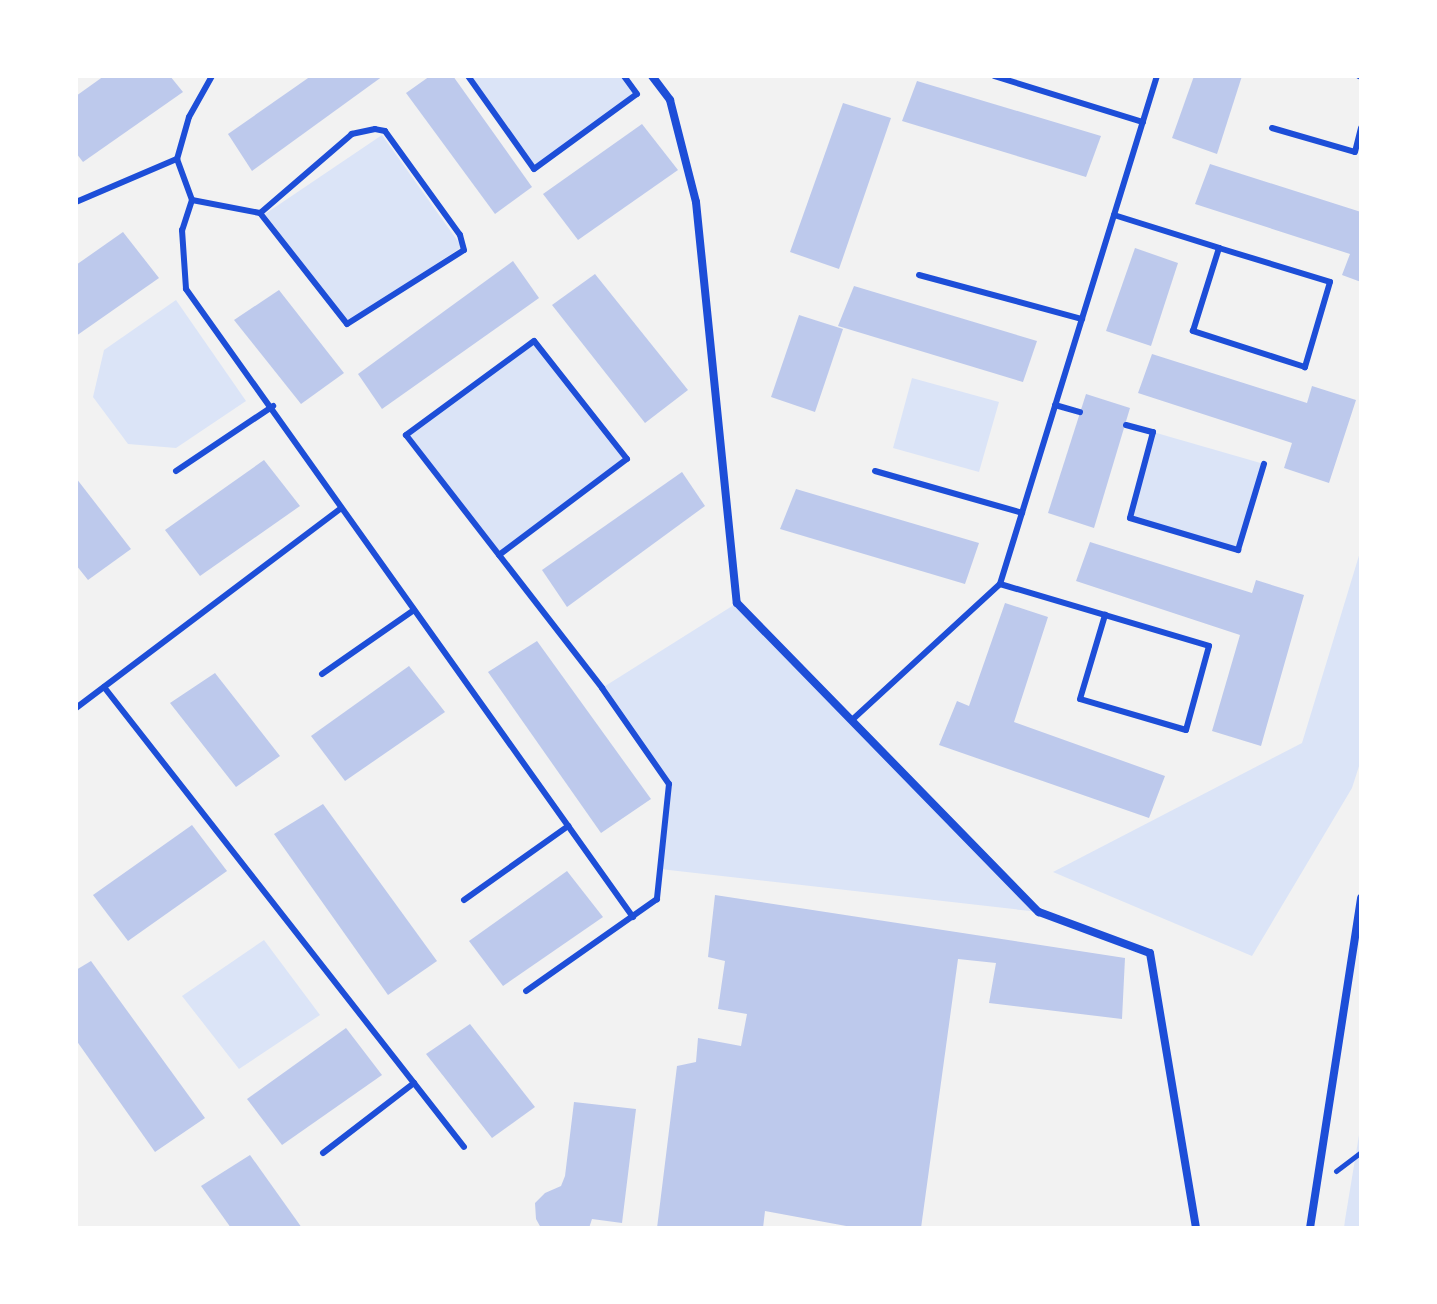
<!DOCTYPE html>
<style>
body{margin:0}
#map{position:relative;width:1437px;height:1304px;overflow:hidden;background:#f2f2f2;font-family:Manrope,sans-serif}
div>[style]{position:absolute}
.green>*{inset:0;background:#dbe4f7}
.building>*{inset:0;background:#bdc9ec}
.path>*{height:5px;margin:-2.5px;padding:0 2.5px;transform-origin:2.5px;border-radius:2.5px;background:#1d4ed8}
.service>*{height:6px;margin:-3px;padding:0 3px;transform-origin:3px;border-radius:3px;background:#1d4ed8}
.minor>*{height:8px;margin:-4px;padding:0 4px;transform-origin:4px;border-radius:4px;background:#1d4ed8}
span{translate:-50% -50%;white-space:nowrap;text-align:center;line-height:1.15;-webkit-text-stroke:8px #fff;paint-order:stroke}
.frame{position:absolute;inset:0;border:78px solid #fff;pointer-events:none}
</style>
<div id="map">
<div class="green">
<i style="clip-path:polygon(468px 76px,624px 76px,637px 94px,534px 169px)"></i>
<i style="clip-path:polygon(382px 135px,462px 247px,347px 322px,265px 214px)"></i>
<i style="clip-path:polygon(176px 300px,246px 401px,176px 448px,128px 444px,93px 397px,104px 350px)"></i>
<i style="clip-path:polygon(534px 341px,627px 459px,499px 555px,406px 435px)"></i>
<i style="clip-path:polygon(912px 378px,999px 402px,979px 472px,893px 448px)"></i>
<i style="clip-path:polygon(1153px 432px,1264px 464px,1238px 550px,1130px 518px)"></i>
<i style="clip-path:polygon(1361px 549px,1361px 760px,1352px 788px,1252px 956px,1053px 872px,1302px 743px)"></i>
<i style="clip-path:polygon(737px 603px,1039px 912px,660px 869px,668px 784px,602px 688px)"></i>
<i style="clip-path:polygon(264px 940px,320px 1015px,239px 1069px,182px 996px)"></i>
<i style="clip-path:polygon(1361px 1123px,1361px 1228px,1344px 1228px,1345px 1220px)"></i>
</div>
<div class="building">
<i style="clip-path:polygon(104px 76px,170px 76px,183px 92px,83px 162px,76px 153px,76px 96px)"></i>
<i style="clip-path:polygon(311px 76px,383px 76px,252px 171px,228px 134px)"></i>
<i style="clip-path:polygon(430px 76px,453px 76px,532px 187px,495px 214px,406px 93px)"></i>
<i style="clip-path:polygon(1194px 76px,1242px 76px,1217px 154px,1172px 138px)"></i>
<i style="clip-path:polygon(917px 81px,1101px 136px,1086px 177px,902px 121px)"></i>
<i style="clip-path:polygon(843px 103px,891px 118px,839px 269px,790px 252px)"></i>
<i style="clip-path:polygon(642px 124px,678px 170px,578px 240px,543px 194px)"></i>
<i style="clip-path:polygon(1210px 164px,1361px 212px,1361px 282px,1342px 275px,1350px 254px,1195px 204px)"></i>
<i style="clip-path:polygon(123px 232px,159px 278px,76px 336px,76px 265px)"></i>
<i style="clip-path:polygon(1135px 248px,1178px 263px,1151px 346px,1106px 331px)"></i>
<i style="clip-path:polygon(513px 261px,539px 298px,382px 409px,358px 374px)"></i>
<i style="clip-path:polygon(595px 274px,688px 390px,645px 423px,552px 305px)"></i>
<i style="clip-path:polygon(854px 286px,1037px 341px,1023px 382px,838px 326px)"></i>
<i style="clip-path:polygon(279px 290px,344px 373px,301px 404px,234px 320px)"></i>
<i style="clip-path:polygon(799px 315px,843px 329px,815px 412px,771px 397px)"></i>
<i style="clip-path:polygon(1152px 354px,1307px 403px,1312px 386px,1356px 400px,1329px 483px,1284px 468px,1292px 443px,1138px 393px)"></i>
<i style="clip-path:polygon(1086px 394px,1130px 408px,1094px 528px,1048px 513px)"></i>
<i style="clip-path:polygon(264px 460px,300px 506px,200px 576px,165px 530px)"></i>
<i style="clip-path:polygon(682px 472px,705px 506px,567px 607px,542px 570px)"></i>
<i style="clip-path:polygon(76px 478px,131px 549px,88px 580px,76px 565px)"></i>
<i style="clip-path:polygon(796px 489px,979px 543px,965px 584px,780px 529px)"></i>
<i style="clip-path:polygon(1090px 542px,1252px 593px,1256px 580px,1304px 595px,1261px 746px,1212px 731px,1240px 635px,1076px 581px)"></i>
<i style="clip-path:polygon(1005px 603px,1048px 617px,1014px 722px,1165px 776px,1149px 818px,939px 745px,957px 701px,969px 706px)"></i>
<i style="clip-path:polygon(537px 641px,651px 799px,601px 833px,488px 672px)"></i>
<i style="clip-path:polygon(409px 666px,445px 712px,345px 781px,311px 736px)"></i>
<i style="clip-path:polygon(215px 673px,280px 756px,236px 787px,170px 703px)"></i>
<i style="clip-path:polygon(323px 804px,437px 961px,388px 995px,274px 834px)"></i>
<i style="clip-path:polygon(192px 825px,227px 871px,128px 941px,93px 895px)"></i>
<i style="clip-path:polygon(567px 871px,603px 917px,503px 986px,469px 941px)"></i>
<i style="clip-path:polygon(715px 895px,1125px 958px,1122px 1019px,989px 1003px,996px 963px,958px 959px,921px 1228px,857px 1228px,765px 1211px,763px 1228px,657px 1228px,677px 1066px,696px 1062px,698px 1038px,741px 1046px,747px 1014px,718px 1009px,725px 961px,708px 957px)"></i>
<i style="clip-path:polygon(91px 961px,205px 1118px,155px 1152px,76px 1040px,76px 970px)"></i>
<i style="clip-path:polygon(470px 1024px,535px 1107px,492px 1138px,426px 1054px)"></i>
<i style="clip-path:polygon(346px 1028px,382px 1075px,282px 1145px,247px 1099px)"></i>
<i style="clip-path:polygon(574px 1102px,636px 1109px,622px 1223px,592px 1219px,589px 1228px,541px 1228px,536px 1219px,535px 1203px,545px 1193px,561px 1186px,565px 1176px)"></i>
<i style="clip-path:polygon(250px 1155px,302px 1228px,231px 1228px,201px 1186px)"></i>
</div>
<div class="path">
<i style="left:1336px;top:1171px;width:31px;rotate:-37deg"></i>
</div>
<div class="service">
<i style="left:212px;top:76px;width:47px;rotate:119.3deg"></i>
<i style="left:189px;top:117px;width:44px;rotate:105.9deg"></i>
<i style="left:177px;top:159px;width:44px;rotate:69.9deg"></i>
<i style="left:192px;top:200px;width:32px;rotate:108deg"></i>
<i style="left:182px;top:230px;width:59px;rotate:86.1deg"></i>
<i style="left:186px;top:289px;width:771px;rotate:54.56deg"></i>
<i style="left:468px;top:76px;width:114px;rotate:54.6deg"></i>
<i style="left:534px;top:169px;width:127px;rotate:-36.1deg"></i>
<i style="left:637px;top:94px;width:22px;rotate:-126deg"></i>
<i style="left:994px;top:76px;width:156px;rotate:17.2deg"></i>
<i style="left:1359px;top:76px;width:2px;rotate:27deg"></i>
<i style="left:1272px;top:128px;width:86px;rotate:16.1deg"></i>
<i style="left:1355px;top:152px;width:25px;rotate:-76deg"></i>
<i style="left:192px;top:200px;width:69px;rotate:10.8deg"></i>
<i style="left:260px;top:213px;width:141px;rotate:51.9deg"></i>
<i style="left:347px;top:324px;width:138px;rotate:-32.3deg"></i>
<i style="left:464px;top:250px;width:16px;rotate:-105deg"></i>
<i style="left:460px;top:235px;width:128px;rotate:-125.8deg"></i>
<i style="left:385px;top:131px;width:10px;rotate:-169deg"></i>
<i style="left:375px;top:129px;width:24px;rotate:168deg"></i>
<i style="left:352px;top:134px;width:121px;rotate:139.3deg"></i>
<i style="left:76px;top:202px;width:110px;rotate:-23.1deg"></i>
<i style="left:1114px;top:215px;width:110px;rotate:17.4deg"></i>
<i style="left:1219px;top:248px;width:116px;rotate:17deg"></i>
<i style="left:1330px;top:282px;width:89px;rotate:106.4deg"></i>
<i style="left:1305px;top:367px;width:118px;rotate:-162.2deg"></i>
<i style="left:1193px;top:331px;width:87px;rotate:-72.6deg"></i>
<i style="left:919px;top:275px;width:169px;rotate:15.1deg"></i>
<i style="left:1055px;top:405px;width:26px;rotate:16deg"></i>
<i style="left:1126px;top:425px;width:28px;rotate:15deg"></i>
<i style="left:1153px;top:432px;width:89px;rotate:105deg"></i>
<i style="left:1130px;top:518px;width:113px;rotate:16.5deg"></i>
<i style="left:1238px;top:550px;width:90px;rotate:-73.2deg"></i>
<i style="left:176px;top:471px;width:117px;rotate:-33.8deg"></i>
<i style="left:875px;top:471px;width:153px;rotate:15.9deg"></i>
<i style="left:499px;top:555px;width:160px;rotate:-36.9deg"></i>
<i style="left:627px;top:459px;width:150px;rotate:-128.2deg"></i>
<i style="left:534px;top:341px;width:159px;rotate:143.7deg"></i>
<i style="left:406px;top:435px;width:320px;rotate:52.2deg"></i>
<i style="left:602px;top:688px;width:117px;rotate:55.1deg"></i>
<i style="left:669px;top:784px;width:116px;rotate:96deg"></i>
<i style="left:657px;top:899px;width:160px;rotate:144.9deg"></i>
<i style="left:1000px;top:584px;width:218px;rotate:16.5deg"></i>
<i style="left:1209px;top:646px;width:87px;rotate:105.3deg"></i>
<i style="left:1186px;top:730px;width:110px;rotate:-163.7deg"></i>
<i style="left:1080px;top:699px;width:88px;rotate:-73.4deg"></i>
<i style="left:322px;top:674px;width:112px;rotate:-34.8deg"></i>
<i style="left:104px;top:687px;width:584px;rotate:51.95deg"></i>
<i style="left:76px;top:708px;width:332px;rotate:-37deg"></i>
<i style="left:852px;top:720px;width:201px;rotate:-42.6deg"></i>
<i style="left:1000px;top:584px;width:532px;rotate:-72.83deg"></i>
<i style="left:464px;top:900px;width:128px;rotate:-35.4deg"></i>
<i style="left:323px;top:1153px;width:115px;rotate:-37.6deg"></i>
</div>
<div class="minor">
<i style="left:652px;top:76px;width:30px;rotate:53deg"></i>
<i style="left:670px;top:100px;width:105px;rotate:75.7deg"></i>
<i style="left:696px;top:202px;width:403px;rotate:84.2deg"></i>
<i style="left:737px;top:603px;width:432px;rotate:45.7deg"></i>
<i style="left:1039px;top:912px;width:118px;rotate:20.3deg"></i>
<i style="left:1150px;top:953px;width:279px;rotate:80.5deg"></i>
<i style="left:1310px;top:1228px;width:334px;rotate:-81.2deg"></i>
</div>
<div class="frame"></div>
</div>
